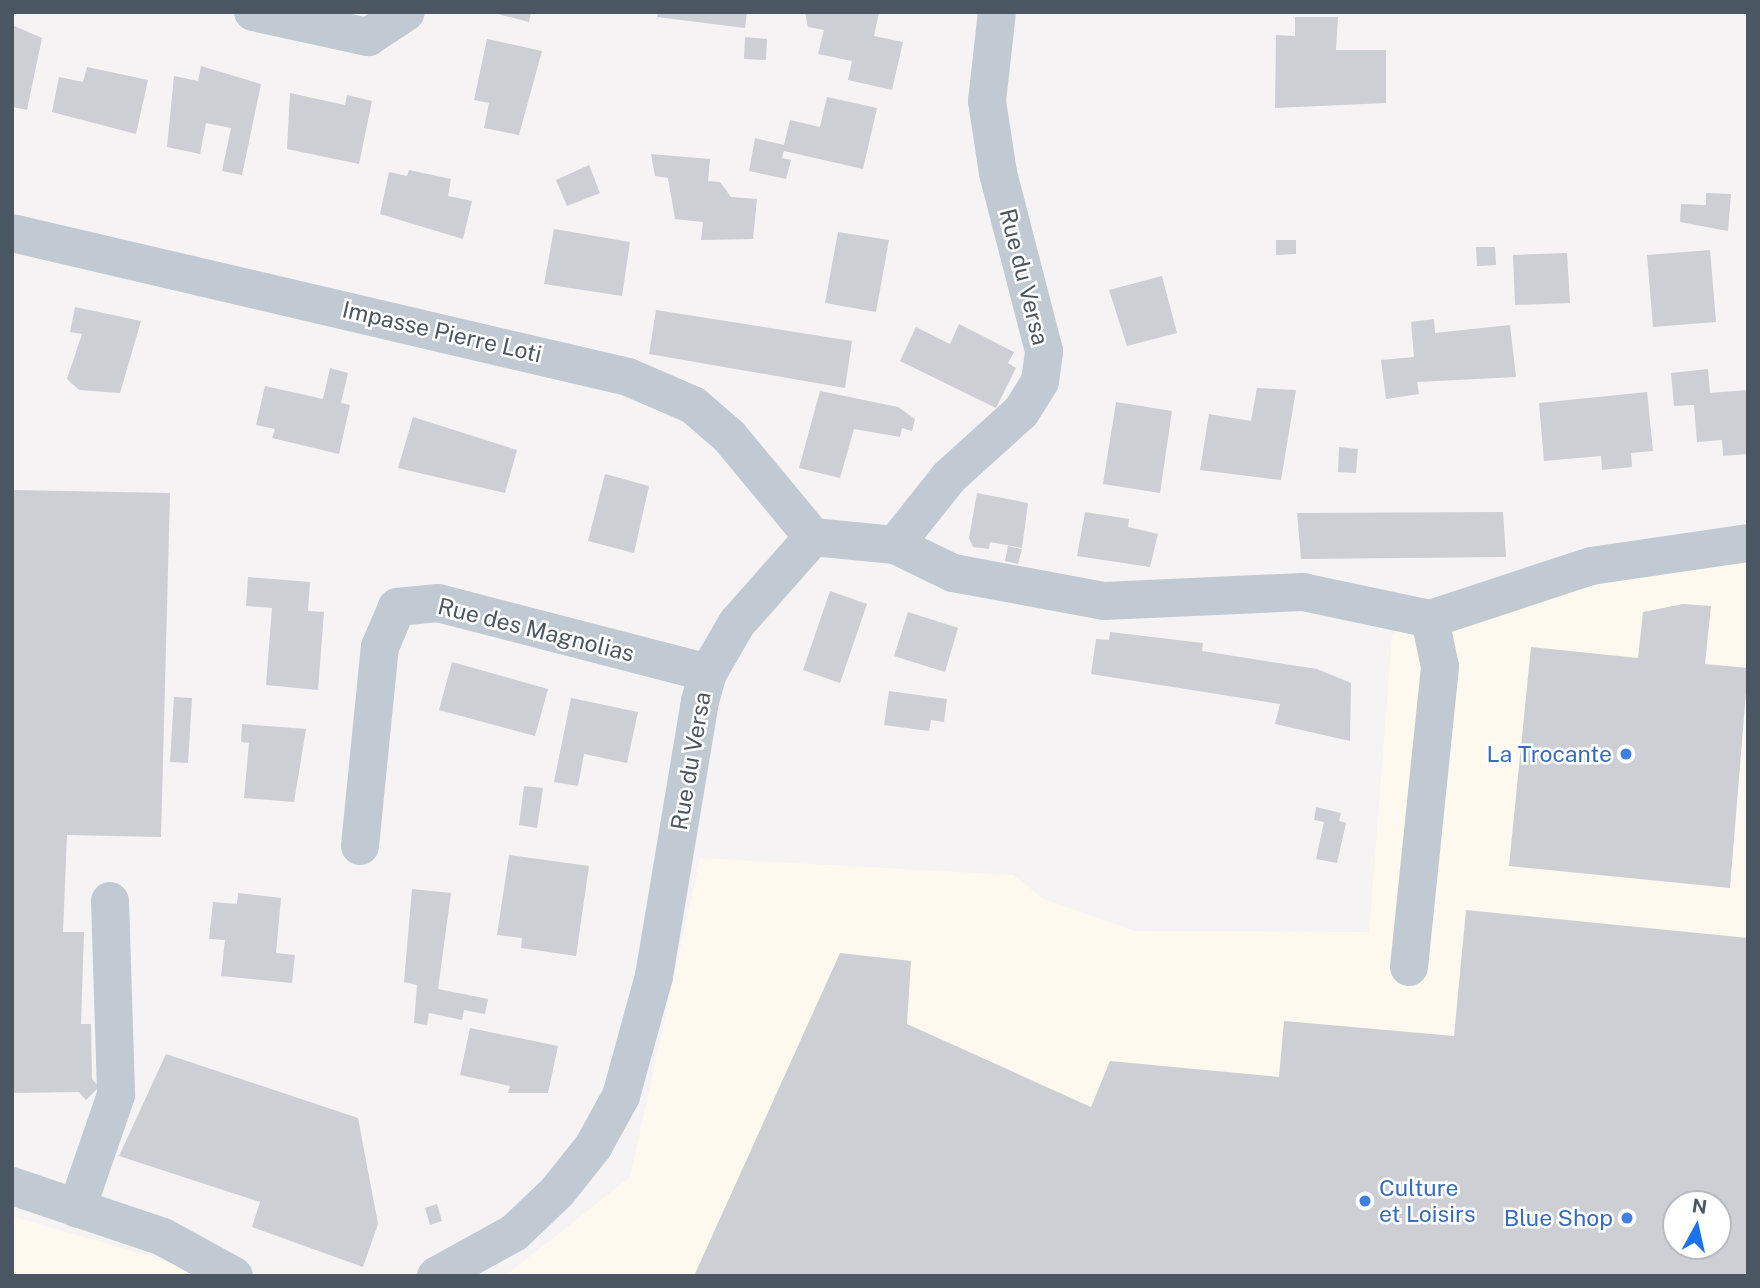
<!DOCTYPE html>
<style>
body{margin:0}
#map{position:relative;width:1760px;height:1288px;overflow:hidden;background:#f5f3f3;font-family:"Public Sans",sans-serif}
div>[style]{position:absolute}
.commercial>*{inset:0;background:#fdf9ef}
.building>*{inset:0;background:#cdcfd5}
.minor>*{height:38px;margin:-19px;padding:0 19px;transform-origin:19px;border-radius:19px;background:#c1cad2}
.dots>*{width:19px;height:19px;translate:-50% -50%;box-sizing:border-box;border:4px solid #fff;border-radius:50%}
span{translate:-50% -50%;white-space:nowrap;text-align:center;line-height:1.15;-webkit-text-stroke:5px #fff;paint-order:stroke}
.street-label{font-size:23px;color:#4a5661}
.shop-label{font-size:23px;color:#366cbe}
.right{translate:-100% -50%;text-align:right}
.left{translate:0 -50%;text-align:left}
.frame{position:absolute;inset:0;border:14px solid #4a5661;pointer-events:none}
.north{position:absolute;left:1662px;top:1190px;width:70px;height:70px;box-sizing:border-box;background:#fff;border:2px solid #b7bbc0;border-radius:50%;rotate:8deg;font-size:19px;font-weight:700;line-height:28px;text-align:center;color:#4a5661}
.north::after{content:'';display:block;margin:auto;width:24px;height:32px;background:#1a73e8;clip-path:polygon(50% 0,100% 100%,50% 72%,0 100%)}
</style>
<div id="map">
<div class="commercial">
<i style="clip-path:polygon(evenodd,1748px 531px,1748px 1276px,505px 1276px,630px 1177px,700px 858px,1013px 875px,1044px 899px,1135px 931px,1369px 932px,1392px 636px,1452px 592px,1748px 531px,1676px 1204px,1718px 1204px,1718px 1246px,1676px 1246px,1676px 1204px)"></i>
<i style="clip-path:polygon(12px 1216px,207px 1273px,211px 1276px,12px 1276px)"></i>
</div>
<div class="building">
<i style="clip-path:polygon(490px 12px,531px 12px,529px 22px)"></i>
<i style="clip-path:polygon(658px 12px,747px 12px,745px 28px,657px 17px)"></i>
<i style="clip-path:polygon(805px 12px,879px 12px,874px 36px,903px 42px,892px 90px,848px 80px,852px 61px,818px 54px,824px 30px,808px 27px)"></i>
<i style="clip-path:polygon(1295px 17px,1338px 17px,1336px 50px,1386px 50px,1386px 103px,1275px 108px,1276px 35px,1295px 36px)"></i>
<i style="clip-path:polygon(12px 25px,42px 38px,27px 110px,12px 107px)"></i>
<i style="clip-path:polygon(745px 37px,767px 39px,766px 60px,744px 59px)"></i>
<i style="clip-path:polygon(487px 39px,542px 51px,519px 135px,484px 128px,489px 103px,474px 100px)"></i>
<i style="clip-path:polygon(201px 66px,261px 84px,242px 175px,222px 171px,231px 128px,206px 123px,200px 154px,167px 147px,174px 76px,198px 81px)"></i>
<i style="clip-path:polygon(87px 67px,148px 80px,136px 134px,52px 112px,59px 77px,83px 82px)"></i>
<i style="clip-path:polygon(290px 93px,345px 105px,347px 95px,372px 101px,359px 164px,287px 149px)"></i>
<i style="clip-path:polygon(827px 97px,877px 108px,863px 169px,784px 151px,782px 158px,791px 160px,786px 179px,749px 171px,755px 138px,784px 145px,790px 120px,820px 127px)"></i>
<i style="clip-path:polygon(651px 154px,710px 159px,708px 181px,720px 182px,731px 197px,757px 199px,753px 239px,701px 240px,703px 222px,675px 219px,668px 178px,655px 176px)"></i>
<i style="clip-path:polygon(589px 165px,600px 193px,567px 206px,556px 180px)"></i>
<i style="clip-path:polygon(409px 170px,451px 179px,448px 196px,472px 201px,463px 239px,380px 214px,389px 172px,407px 176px)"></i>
<i style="clip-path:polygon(1706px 193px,1731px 194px,1728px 231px,1680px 222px,1681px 204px,1706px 205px)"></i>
<i style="clip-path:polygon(554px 229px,630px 242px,622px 296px,544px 284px)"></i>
<i style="clip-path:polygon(838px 232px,889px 240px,876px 312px,825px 303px)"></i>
<i style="clip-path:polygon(1276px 240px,1296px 240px,1296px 254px,1276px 255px)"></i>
<i style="clip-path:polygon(1476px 247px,1495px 247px,1496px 265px,1477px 266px)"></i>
<i style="clip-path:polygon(1710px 250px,1716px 322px,1653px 327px,1647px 255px)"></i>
<i style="clip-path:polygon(1567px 253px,1570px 303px,1515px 305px,1513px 255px)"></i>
<i style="clip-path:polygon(1162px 276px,1177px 333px,1127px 346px,1109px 290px)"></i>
<i style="clip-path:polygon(75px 307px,141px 321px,120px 393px,79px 390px,67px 379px,82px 334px,70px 332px)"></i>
<i style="clip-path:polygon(656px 310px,852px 341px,845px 388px,649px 354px)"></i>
<i style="clip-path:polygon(1434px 319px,1435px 333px,1510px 325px,1516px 377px,1417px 382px,1419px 394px,1386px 399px,1381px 360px,1414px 357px,1411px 322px)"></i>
<i style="clip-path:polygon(959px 324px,1014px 352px,1008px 363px,1016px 368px,996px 408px,900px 361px,916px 327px,950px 344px)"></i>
<i style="clip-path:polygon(330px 368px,348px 373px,341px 403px,350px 405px,339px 454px,272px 438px,275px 429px,256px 425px,265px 386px,323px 399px)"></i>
<i style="clip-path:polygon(1708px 369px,1710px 393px,1748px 390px,1748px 454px,1723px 456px,1722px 440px,1697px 442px,1694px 405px,1674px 406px,1671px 373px)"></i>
<i style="clip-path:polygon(1257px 388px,1296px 390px,1281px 480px,1200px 470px,1209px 414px,1251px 421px)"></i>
<i style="clip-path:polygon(820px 391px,898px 407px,915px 419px,912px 431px,902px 428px,900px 437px,854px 429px,840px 478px,799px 468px)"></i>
<i style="clip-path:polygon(1647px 392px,1653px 451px,1631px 453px,1632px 467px,1602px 470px,1601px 456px,1544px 461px,1539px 403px)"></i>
<i style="clip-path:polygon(1116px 402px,1172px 411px,1160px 493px,1103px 484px)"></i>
<i style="clip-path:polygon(413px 417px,517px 450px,505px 493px,398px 468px)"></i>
<i style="clip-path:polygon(1339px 447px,1358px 449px,1356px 473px,1338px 472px)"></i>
<i style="clip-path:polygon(605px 474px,649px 486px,634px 553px,588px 541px)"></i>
<i style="clip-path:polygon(12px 490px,170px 493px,161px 837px,67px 835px,63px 932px,84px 932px,81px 1024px,91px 1024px,92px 1079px,99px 1087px,86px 1100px,79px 1092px,12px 1093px)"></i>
<i style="clip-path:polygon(977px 493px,1028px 503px,1022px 548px,990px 542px,989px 549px,973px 547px,969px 538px)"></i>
<i style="clip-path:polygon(1085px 512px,1129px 519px,1128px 527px,1158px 534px,1150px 567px,1077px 556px)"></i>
<i style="clip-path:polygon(1503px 512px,1506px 557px,1301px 559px,1297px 513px)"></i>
<i style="clip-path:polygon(1008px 546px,1022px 549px,1018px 564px,1005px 561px)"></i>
<i style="clip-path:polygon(248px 577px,310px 582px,308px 611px,324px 612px,318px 690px,266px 685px,272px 608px,246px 606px)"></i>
<i style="clip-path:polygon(830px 591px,867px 604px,840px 683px,803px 670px)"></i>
<i style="clip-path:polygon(1683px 604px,1711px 606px,1705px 664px,1748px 668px,1730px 888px,1509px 866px,1531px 647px,1638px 658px,1643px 612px)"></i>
<i style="clip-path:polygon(908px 612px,958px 628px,945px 672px,894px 656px)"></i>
<i style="clip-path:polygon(1110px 632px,1203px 643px,1202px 651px,1317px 669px,1351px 683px,1350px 741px,1275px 724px,1280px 704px,1091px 674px,1096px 639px,1109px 640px)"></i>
<i style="clip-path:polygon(452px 662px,548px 689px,535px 736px,439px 710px)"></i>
<i style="clip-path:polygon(889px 691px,947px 699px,944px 722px,931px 720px,929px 731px,884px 725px)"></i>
<i style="clip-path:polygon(174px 697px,192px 698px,188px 763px,170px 762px)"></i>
<i style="clip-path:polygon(571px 698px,638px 712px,627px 763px,584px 754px,578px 786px,554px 782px)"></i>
<i style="clip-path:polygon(242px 724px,306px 729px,294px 802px,244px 798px,249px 743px,241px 742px)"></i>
<i style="clip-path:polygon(524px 786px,543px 788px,537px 828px,519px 825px)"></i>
<i style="clip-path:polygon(1316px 807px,1341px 813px,1339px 821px,1346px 823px,1337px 863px,1316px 859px,1324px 822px,1314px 820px)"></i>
<i style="clip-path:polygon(509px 855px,589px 866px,576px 956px,521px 948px,522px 938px,497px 935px)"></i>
<i style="clip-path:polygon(412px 889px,451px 893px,438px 989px,488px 999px,485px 1014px,464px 1010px,462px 1020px,429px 1013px,427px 1025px,414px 1023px,417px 985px,404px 982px)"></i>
<i style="clip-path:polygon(238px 893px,281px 898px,276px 953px,295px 955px,292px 983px,221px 976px,225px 940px,209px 939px,213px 902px,237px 904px)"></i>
<i style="clip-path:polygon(evenodd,1466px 910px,1748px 938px,1748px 1276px,694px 1276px,840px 953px,911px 961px,907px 1024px,1091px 1107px,1110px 1061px,1279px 1077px,1284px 1021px,1454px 1036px,1466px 910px,1676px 1204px,1718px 1204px,1718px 1246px,1676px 1246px,1676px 1204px)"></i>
<i style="clip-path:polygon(470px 1028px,558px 1046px,548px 1093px,508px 1093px,510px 1086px,460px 1075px)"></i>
<i style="clip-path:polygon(166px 1054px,358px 1118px,378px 1224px,363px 1267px,252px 1227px,260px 1202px,119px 1156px)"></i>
<i style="clip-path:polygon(437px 1204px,442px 1221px,430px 1225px,425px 1208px)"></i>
</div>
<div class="minor">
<i style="left:253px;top:12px;width:118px;rotate:12.3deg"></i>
<i style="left:368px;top:37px;width:45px;rotate:-33.3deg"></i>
<i style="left:12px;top:233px;width:633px;rotate:13.16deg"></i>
<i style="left:628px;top:377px;width:71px;rotate:23.3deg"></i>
<i style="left:693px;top:405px;width:48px;rotate:40.7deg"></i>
<i style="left:729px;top:436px;width:131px;rotate:50.3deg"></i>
<i style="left:895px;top:545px;width:64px;rotate:25.8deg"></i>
<i style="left:953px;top:573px;width:154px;rotate:10.5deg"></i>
<i style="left:1104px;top:601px;width:199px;rotate:-2.6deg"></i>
<i style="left:1303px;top:592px;width:130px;rotate:12deg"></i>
<i style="left:1430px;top:619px;width:169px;rotate:-18.2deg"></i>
<i style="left:1591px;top:566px;width:159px;rotate:-8.3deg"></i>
<i style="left:360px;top:846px;width:200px;rotate:-84.3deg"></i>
<i style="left:380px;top:647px;width:43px;rotate:-67deg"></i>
<i style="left:397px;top:607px;width:41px;rotate:-5.6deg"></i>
<i style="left:438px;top:603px;width:279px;rotate:14.5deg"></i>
<i style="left:110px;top:901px;width:194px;rotate:88.2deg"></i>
<i style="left:116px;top:1095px;width:120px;rotate:109deg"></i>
<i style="left:77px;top:1208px;width:91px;rotate:18.6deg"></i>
<i style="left:163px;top:1237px;width:81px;rotate:28.8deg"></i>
<i style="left:1409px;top:967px;width:302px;rotate:-84.1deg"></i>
<i style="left:1440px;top:667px;width:49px;rotate:-101.8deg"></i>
<i style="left:12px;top:1186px;width:69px;rotate:18.7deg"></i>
<i style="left:436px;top:1276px;width:89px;rotate:-28.9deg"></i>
<i style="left:514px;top:1233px;width:59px;rotate:-43.6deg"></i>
<i style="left:557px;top:1192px;width:58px;rotate:-51.3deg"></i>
<i style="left:593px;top:1147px;width:58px;rotate:-61.2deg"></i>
<i style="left:621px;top:1096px;width:124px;rotate:-74.6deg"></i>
<i style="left:654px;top:976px;width:279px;rotate:-80.5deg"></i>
<i style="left:700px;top:701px;width:29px;rotate:-74deg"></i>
<i style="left:708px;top:673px;width:58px;rotate:-59.9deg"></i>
<i style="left:737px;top:623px;width:115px;rotate:-48.5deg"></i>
<i style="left:813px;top:537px;width:82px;rotate:5.6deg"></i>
<i style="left:895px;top:545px;width:87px;rotate:-51.5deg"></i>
<i style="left:949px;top:477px;width:97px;rotate:-42.1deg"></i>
<i style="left:1021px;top:412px;width:36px;rotate:-58deg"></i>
<i style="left:1040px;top:381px;width:30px;rotate:-82deg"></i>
<i style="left:1044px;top:351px;width:184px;rotate:-104.5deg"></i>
<i style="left:998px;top:173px;width:73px;rotate:-98.7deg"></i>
<i style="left:987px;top:101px;width:90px;rotate:-83.6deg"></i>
</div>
<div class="dots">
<i style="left:1626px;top:754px;background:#3f7fe0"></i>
<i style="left:1365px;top:1201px;background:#3f7fe0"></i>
<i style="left:1627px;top:1218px;background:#3f7fe0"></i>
</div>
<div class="street-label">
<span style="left:1024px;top:277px;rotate:76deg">Rue du Versa</span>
<span style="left:442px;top:332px;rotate:13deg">Impasse Pierre Loti</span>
<span style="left:536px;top:630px;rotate:14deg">Rue des Magnolias</span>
<span style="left:691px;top:761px;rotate:-80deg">Rue du Versa</span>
</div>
<div class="shop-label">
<span class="right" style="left:1612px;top:754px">La Trocante</span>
<span class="left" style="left:1379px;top:1201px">Culture<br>et Loisirs</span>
<span class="right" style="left:1613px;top:1218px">Blue Shop</span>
</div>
<div class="frame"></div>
<div class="north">N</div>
</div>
